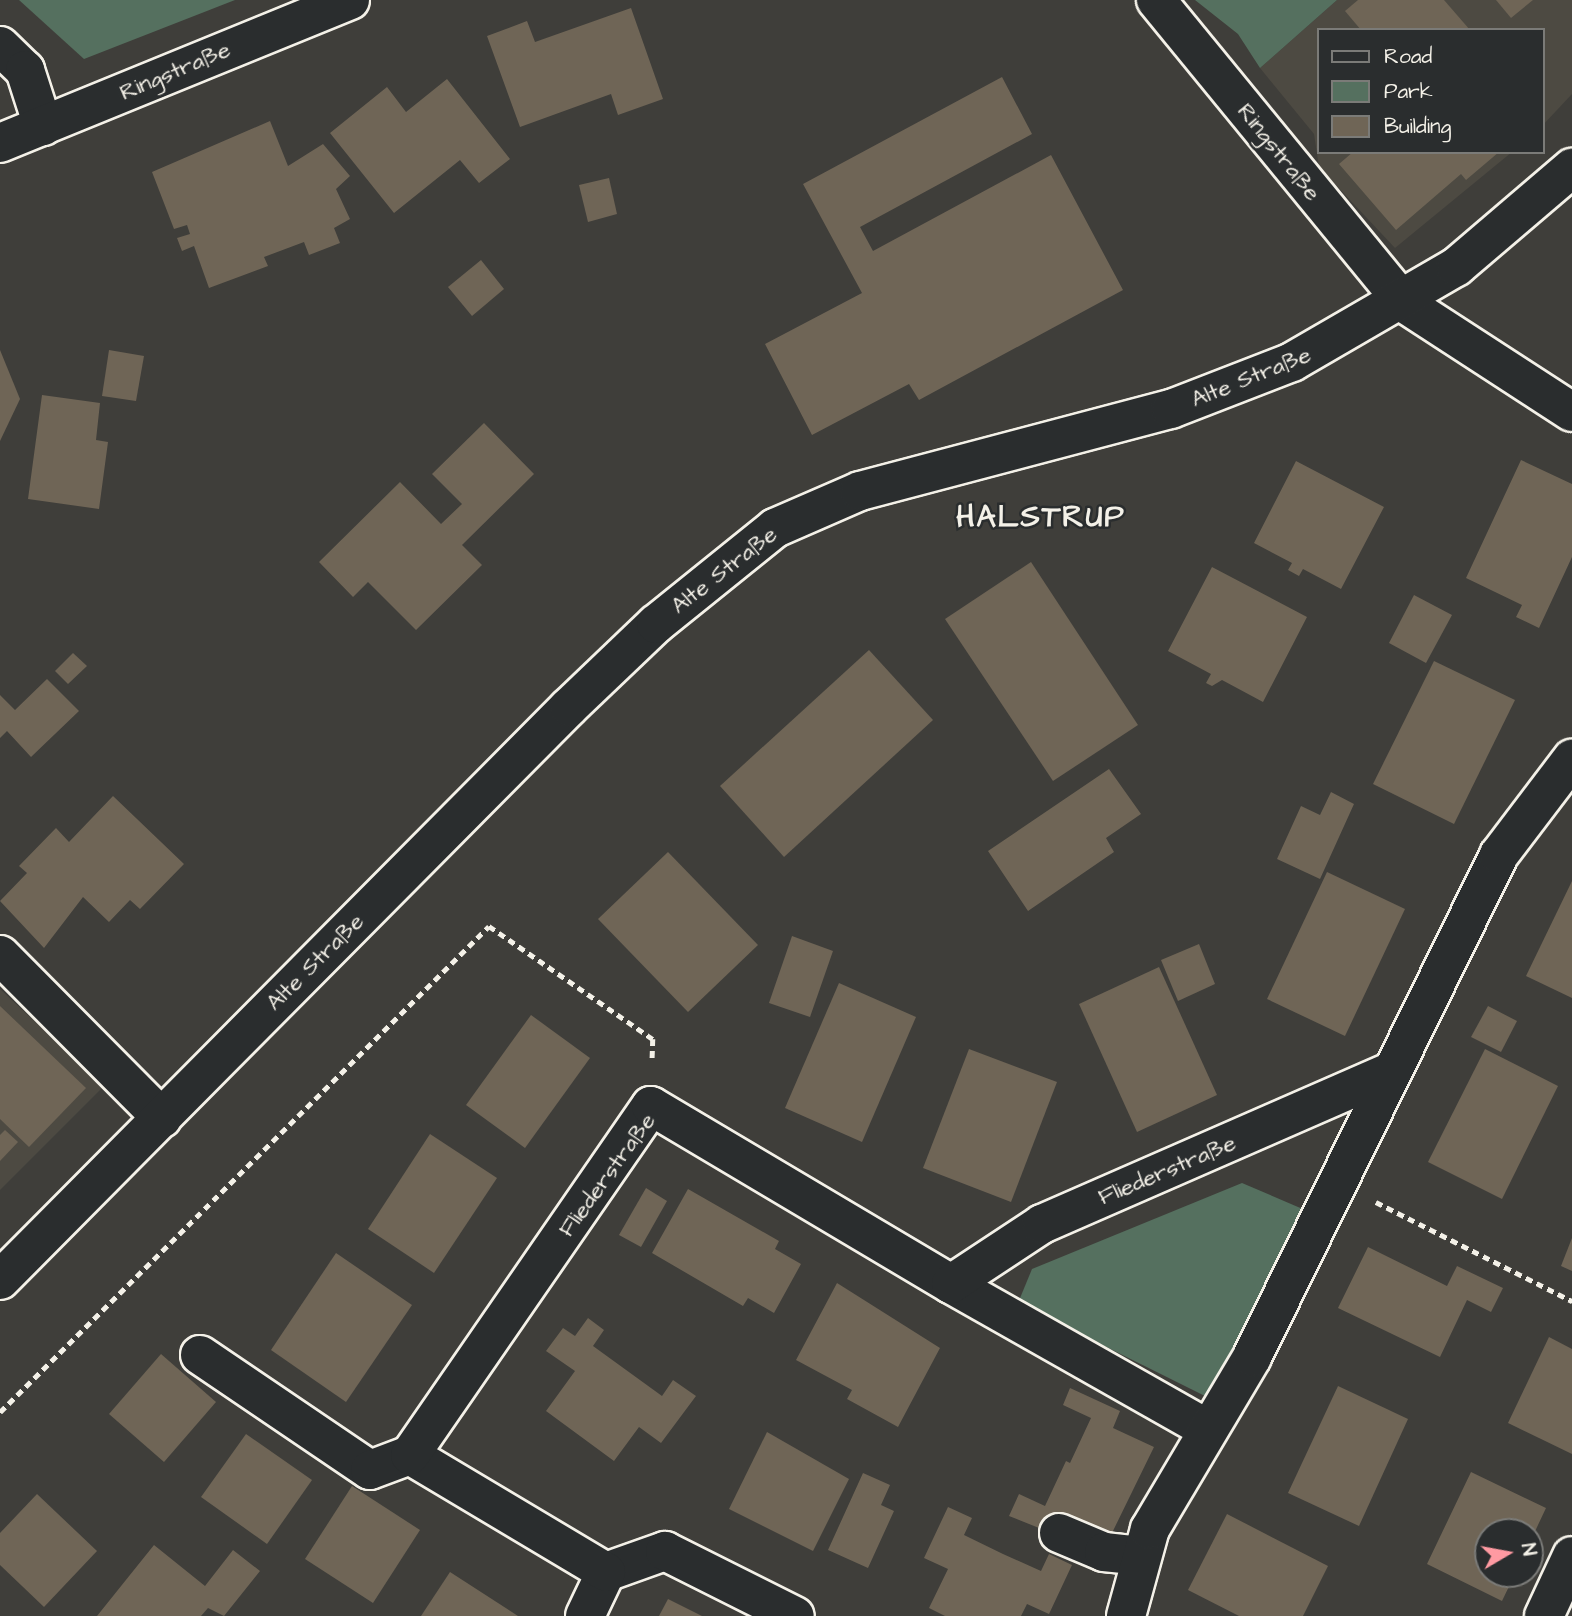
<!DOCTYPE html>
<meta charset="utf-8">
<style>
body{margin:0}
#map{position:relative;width:1572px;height:1616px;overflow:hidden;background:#3f3e3a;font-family:"Architects Daughter",sans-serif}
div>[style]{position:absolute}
.built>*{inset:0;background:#4d4a42}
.green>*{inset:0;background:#55705f}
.building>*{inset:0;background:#6f6556}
.path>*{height:4.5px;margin-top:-2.25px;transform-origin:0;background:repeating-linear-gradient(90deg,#f4f1e8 0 7px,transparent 0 12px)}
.roads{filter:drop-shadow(2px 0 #f4f1e8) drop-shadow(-2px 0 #f4f1e8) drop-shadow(0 2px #f4f1e8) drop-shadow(0 -2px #f4f1e8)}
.minor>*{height:38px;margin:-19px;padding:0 19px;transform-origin:19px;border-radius:19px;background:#2a2d2e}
span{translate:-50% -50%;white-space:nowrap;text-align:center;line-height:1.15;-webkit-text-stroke:5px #2a2d2e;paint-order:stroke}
.street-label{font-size:23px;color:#f4f1e8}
.district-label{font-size:30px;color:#f4f1e8;font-weight:700;letter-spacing:2px}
.legend{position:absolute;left:1317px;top:28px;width:228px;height:126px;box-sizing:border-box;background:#2a2d2e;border:2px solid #7b7b78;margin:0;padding:9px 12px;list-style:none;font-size:21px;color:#f4f1e8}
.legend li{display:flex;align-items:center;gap:14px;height:35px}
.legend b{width:35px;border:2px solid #7b7b78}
.north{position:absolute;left:1474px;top:1518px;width:70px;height:70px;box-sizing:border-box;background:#2a2d2e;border:2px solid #7b7b78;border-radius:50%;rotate:80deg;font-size:19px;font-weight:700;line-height:28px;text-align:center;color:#f4f1e8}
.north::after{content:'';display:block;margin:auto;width:24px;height:32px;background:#ff9aa2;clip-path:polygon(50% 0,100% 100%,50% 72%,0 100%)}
</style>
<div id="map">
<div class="built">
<i style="clip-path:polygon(1337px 0,1572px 0,1572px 94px,1542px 126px,1542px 30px,1318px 30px,1318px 152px,1512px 152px,1395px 248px,1319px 167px,1314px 134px,1260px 68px)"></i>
<i style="clip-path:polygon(0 989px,104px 1086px,0 1190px)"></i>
</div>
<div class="green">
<i style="clip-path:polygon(19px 0,235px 0,84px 59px)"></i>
<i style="clip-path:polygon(1195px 0,1337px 0,1260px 68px,1238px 34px)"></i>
<i style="clip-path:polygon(1242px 1183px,1305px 1210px,1209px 1398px,1018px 1303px,1032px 1269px)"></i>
</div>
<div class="building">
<i style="clip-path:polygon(1358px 0,1444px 0,1470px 30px,1361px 30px,1345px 11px)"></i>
<i style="clip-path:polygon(1496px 0,1533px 0,1511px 18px)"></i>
<i style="clip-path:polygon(631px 8px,663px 99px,618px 115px,611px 94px,520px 127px,487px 36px,527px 21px,535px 42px)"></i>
<i style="clip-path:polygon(1002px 77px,1032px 134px,860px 227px,873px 251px,1051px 155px,1123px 290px,919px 400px,909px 384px,812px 435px,765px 344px,862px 293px,803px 184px)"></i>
<i style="clip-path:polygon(447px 79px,510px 159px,479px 183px,460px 160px,394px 213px,330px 133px,387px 87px,406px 112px)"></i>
<i style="clip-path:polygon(270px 121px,288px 166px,323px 144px,350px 176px,336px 189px,350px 219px,334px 228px,340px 243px,309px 255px,304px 242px,264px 257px,268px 266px,209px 288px,194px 246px,182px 251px,177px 238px,190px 234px,187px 225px,174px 229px,152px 172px)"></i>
<i style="clip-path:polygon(1353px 152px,1499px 152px,1466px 180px,1461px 174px,1396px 230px,1339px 164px)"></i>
<i style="clip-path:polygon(609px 178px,617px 214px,588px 222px,579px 185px)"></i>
<i style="clip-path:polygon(481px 260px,504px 289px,472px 316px,448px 287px)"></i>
<i style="clip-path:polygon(0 350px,20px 399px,0 441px)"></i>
<i style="clip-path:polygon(109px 350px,144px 356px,136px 401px,102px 396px)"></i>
<i style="clip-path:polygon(42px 395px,100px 403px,96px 440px,108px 442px,99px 509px,28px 499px)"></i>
<i style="clip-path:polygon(484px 423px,534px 474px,462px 545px,482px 565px,416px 630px,368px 582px,353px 597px,319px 562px,400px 482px,441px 524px,462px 504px,432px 474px)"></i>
<i style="clip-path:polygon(1521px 460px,1572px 484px,1572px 557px,1539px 628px,1516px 617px,1522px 605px,1466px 578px)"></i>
<i style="clip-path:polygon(1296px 461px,1384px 507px,1341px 589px,1303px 569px,1299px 576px,1288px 570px,1292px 563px,1254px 543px)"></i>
<i style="clip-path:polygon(1031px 562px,1138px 725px,1053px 781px,945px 619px)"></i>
<i style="clip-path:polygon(1212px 567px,1307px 617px,1263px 702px,1222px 680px,1212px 686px,1206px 683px,1211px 674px,1168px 651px)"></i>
<i style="clip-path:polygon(1414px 595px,1452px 615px,1426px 663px,1389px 643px)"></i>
<i style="clip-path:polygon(869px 650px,933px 720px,784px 857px,720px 786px)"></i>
<i style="clip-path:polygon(73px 653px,87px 666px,68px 684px,55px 671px)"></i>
<i style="clip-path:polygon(1434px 661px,1515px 700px,1454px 824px,1373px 784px)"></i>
<i style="clip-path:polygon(47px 679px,79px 711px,31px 757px,7px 731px,0 738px,0 695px,15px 710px)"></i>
<i style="clip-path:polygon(1109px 769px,1141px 814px,1106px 838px,1114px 852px,1028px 911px,988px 851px)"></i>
<i style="clip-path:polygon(1331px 792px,1354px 804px,1320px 879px,1277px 859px,1301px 806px,1320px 815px)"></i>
<i style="clip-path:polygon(113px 796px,184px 864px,140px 909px,130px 900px,109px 922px,83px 897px,44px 948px,0 901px,27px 873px,19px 866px,56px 828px,69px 842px)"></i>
<i style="clip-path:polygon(668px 852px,758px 945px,688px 1012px,598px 919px)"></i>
<i style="clip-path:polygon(1327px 872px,1405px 909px,1345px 1036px,1267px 999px)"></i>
<i style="clip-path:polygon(1572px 881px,1572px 998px,1526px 976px)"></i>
<i style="clip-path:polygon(792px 936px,833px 951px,810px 1017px,769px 1003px)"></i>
<i style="clip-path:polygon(1199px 944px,1215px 984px,1178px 1001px,1161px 960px)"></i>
<i style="clip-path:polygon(1159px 967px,1217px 1095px,1137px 1132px,1079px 1004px)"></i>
<i style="clip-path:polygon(839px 983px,916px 1017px,862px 1142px,785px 1108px)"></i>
<i style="clip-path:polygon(0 1006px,86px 1088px,29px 1147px,0 1119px)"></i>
<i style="clip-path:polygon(1488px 1006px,1517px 1021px,1501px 1052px,1471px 1037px)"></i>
<i style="clip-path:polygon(531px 1015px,590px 1058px,525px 1148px,466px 1105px)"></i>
<i style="clip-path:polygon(969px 1049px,1057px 1082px,1011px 1202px,923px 1168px)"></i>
<i style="clip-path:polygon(1485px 1049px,1558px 1086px,1502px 1199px,1428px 1162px)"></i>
<i style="clip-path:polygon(5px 1130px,18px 1142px,0 1161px,0 1135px)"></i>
<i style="clip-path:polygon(430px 1134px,497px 1178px,434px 1273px,368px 1229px)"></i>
<i style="clip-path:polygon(646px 1188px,667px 1201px,641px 1247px,619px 1235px)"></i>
<i style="clip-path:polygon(688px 1189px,779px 1241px,775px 1249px,801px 1264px,774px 1313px,748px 1298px,743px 1306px,652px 1253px)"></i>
<i style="clip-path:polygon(1572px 1238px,1572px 1271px,1561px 1266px)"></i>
<i style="clip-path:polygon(1368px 1247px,1447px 1286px,1457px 1266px,1503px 1288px,1491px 1312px,1467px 1300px,1440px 1357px,1338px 1308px)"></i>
<i style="clip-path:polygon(336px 1253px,412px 1305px,346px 1402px,271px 1350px)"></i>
<i style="clip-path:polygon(837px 1283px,940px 1348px,898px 1427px,847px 1399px,852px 1390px,796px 1360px)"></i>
<i style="clip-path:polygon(588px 1318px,604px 1330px,593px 1346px,662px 1396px,673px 1380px,696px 1396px,661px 1443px,639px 1427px,614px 1461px,546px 1411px,575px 1371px,546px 1351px,563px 1328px,575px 1336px)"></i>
<i style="clip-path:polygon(1549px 1337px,1572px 1349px,1572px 1454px,1508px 1423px)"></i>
<i style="clip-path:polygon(161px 1354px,216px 1402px,164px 1462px,109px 1414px)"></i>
<i style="clip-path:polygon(1338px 1386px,1408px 1419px,1359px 1526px,1288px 1493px)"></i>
<i style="clip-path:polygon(1070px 1388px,1120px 1411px,1113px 1428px,1154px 1447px,1111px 1535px,1063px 1513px,1054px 1534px,1009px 1516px,1019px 1494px,1045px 1506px,1066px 1461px,1070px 1463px,1091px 1418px,1063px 1405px)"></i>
<i style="clip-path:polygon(767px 1432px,849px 1479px,813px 1551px,729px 1509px)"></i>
<i style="clip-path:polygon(246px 1434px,312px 1480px,267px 1544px,201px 1497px)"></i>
<i style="clip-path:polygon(1471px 1472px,1546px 1508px,1530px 1542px,1530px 1532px,1488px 1532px,1488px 1574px,1515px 1574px,1502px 1601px,1427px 1564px)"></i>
<i style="clip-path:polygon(863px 1473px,890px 1485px,881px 1505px,894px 1511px,868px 1568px,828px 1550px)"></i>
<i style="clip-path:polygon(352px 1486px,420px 1530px,373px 1603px,305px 1559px)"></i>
<i style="clip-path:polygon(37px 1494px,97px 1551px,44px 1607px,0 1565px,0 1533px)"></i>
<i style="clip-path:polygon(948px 1507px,972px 1518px,964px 1535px,1003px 1554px,1041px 1571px,1049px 1554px,1072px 1565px,1049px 1614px,1027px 1604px,1021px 1616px,945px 1616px,929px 1608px,948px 1569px,924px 1558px)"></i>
<i style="clip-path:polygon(1227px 1514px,1328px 1566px,1303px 1616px,1239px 1616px,1188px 1590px)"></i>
<i style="clip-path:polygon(154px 1545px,205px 1586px,233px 1550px,260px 1571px,224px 1616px,208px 1608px,201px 1616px,97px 1616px)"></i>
<i style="clip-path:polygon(450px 1572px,518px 1616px,421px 1616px)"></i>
<i style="clip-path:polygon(668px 1599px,702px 1616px,659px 1616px)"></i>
</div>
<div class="path">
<i style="left:1376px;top:1202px;width:220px;rotate:26.8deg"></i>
<i style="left:0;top:1412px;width:689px;rotate:-44.82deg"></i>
<i style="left:489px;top:926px;width:199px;rotate:34.6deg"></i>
<i style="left:653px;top:1039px;width:23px;rotate:92deg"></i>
</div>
<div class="roads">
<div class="minor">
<i style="left:1156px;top:0;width:392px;rotate:50.7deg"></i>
<i style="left:1404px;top:303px;width:200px;rotate:33deg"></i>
<i style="left:0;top:46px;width:35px;rotate:44deg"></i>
<i style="left:25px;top:70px;width:59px;rotate:72.2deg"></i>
<i style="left:0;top:143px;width:378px;rotate:-22.2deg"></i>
<i style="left:0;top:955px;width:230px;rotate:45.2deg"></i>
<i style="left:0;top:1280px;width:808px;rotate:-45.2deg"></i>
<i style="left:569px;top:707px;width:120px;rotate:-43.7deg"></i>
<i style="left:656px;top:624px;width:153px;rotate:-38.9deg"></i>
<i style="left:775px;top:528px;width:93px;rotate:-23.5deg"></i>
<i style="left:860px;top:491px;width:322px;rotate:-14.8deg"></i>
<i style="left:1171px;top:409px;width:130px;rotate:-21.2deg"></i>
<i style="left:1292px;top:362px;width:190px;rotate:-30.1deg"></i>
<i style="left:1456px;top:267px;width:153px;rotate:-40.5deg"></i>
<i style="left:951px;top:1284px;width:293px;rotate:29.5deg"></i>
<i style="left:200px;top:1355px;width:205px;rotate:34.1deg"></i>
<i style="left:370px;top:1470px;width:43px;rotate:-20.6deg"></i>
<i style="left:1059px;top:1533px;width:49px;rotate:22.9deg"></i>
<i style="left:1104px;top:1552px;width:37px;rotate:6deg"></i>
<i style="left:606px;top:1572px;width:63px;rotate:-19.6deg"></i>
<i style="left:665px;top:1551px;width:145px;rotate:26.6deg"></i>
<i style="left:585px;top:1616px;width:49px;rotate:-64.5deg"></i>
<i style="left:606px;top:1572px;width:228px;rotate:-149.2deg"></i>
<i style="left:410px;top:1455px;width:424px;rotate:-55.4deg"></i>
<i style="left:651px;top:1106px;width:349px;rotate:30.7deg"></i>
<i style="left:951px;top:1284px;width:109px;rotate:-33.4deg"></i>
<i style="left:1042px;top:1224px;width:382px;rotate:-23.6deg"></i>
<i style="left:1126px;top:1616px;width:90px;rotate:-74.6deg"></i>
<i style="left:1150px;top:1529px;width:200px;rotate:-59.3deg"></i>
<i style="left:1252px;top:1357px;width:559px;rotate:-63.8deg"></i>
<i style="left:1499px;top:855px;width:121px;rotate:-52.8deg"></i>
<i style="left:1544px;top:1616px;width:66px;rotate:-65deg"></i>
</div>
</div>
<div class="street-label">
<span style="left:175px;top:71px;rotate:-23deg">Ringstraße</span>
<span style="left:1279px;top:152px;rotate:51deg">Ringstraße</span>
<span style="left:1251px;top:377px;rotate:-22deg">Alte Straße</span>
<span style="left:724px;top:570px;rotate:-38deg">Alte Straße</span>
<span style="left:315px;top:962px;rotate:-45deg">Alte Straße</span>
<span style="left:1167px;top:1170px;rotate:-23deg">Fliederstraße</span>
<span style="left:607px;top:1175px;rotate:-54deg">Fliederstraße</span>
</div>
<div class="district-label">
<span style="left:1041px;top:517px">HALSTRUP</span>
</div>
<ul class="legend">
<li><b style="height:9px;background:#2a2d2e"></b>Road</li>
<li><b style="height:19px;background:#55705f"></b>Park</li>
<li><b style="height:19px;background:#6f6556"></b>Building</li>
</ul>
<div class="north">N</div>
</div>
